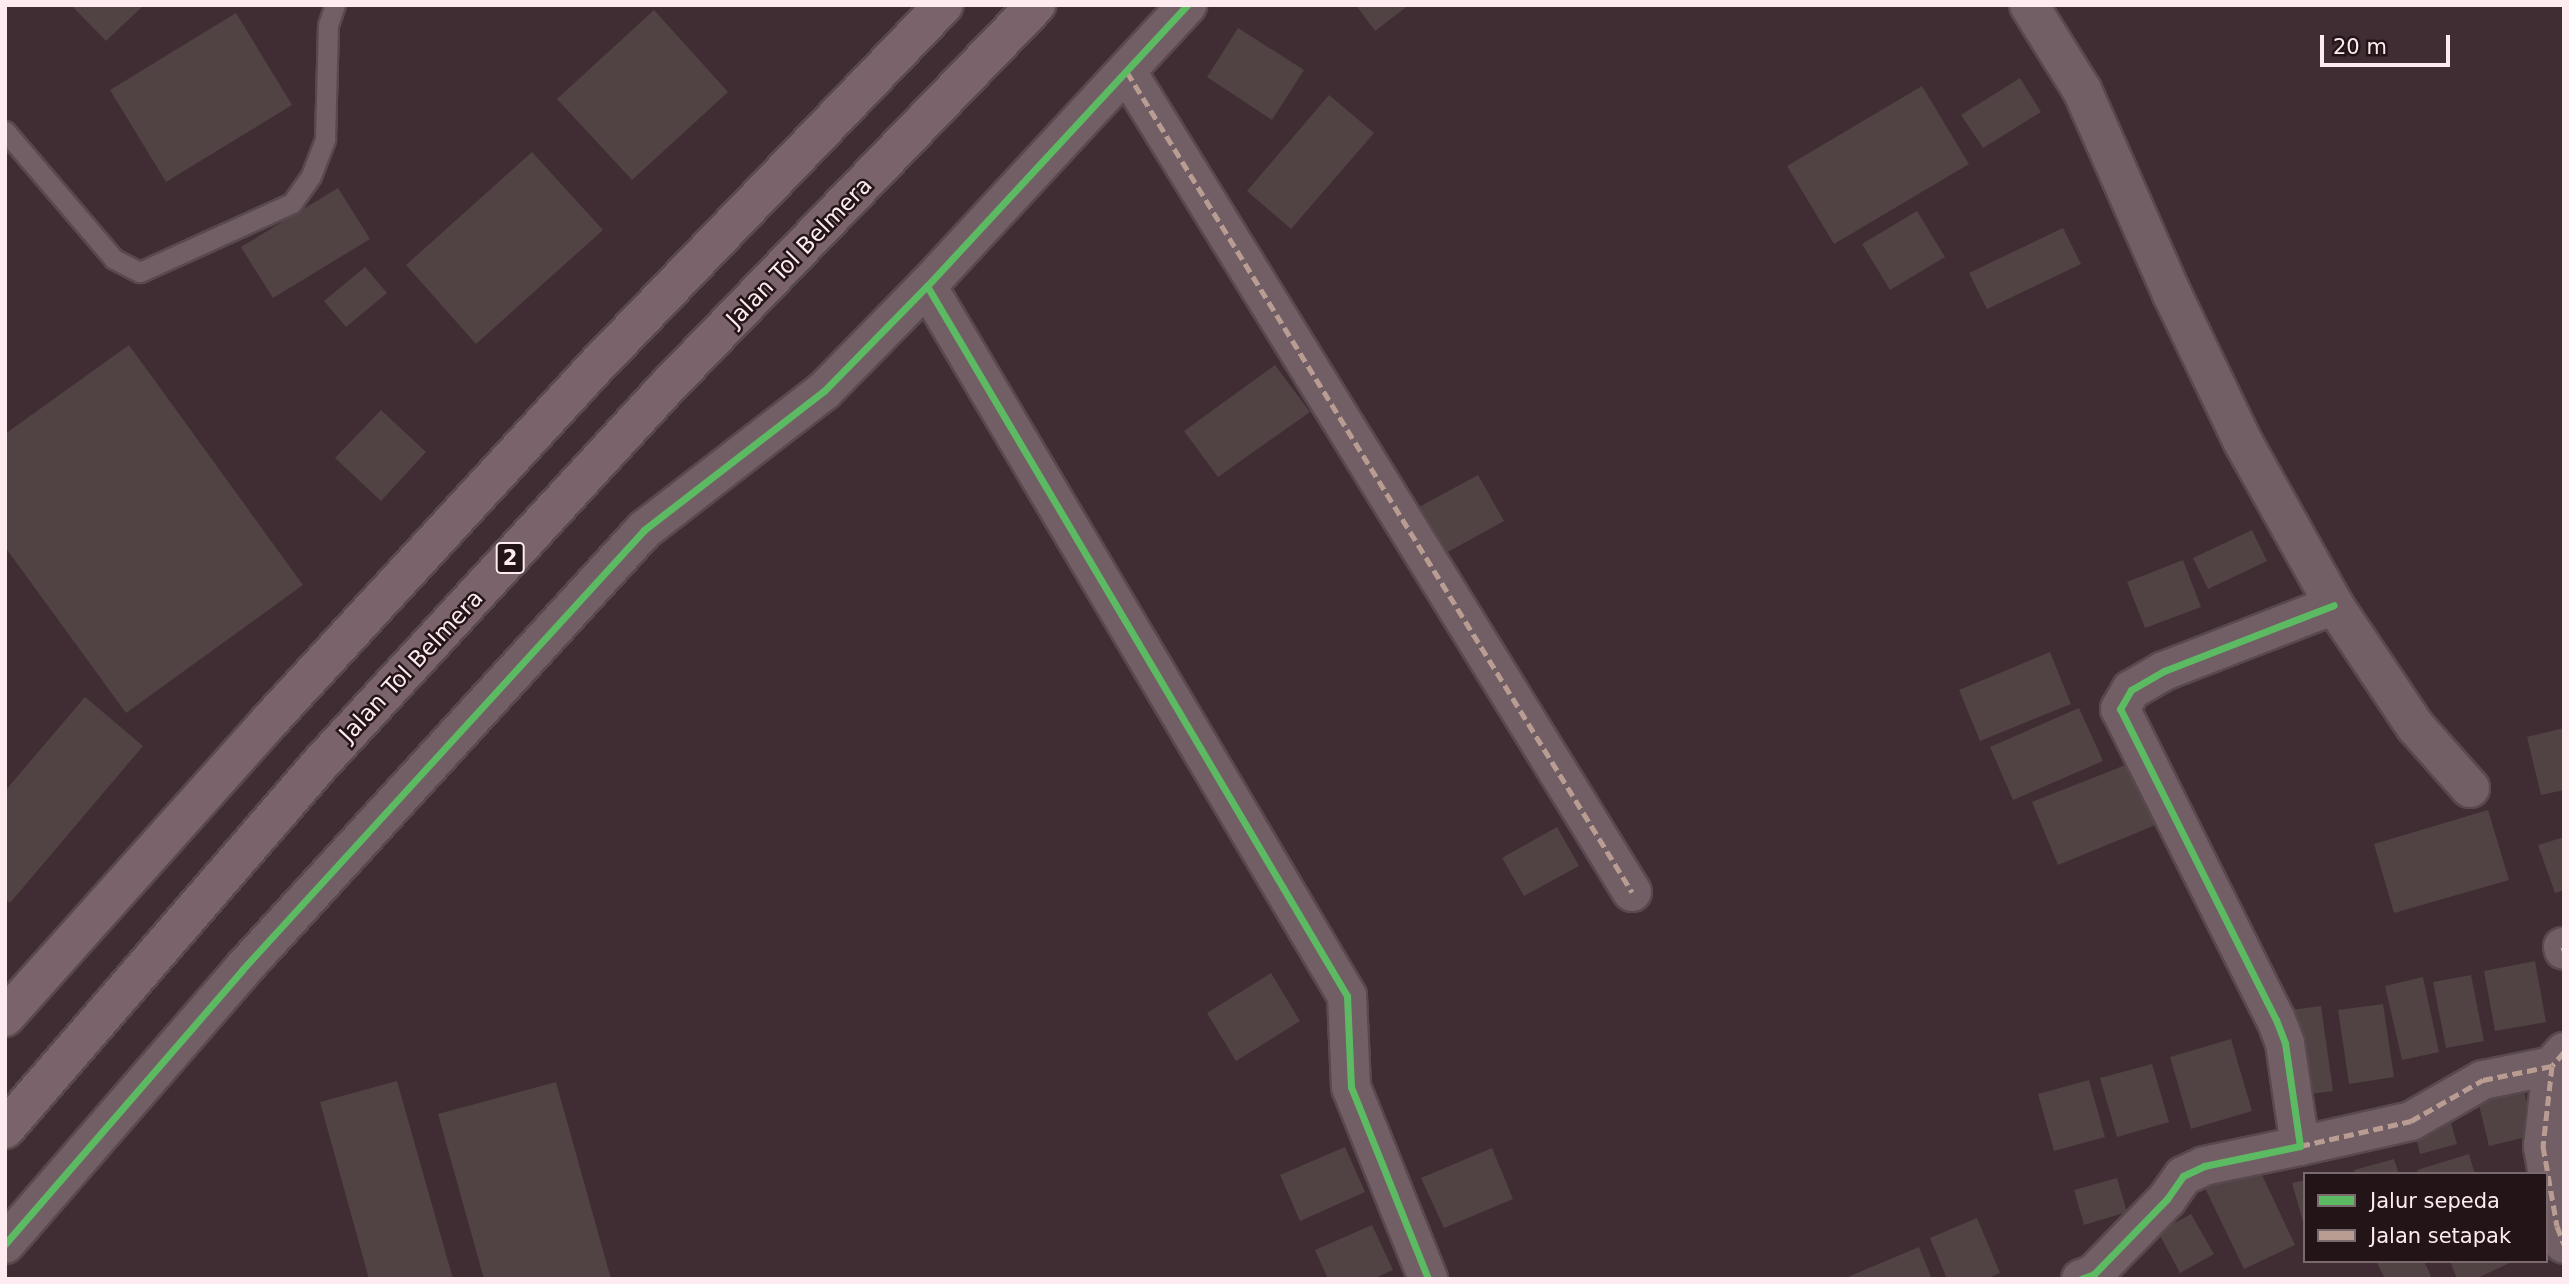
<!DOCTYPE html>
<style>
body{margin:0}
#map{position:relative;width:2569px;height:1284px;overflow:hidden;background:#3f2d33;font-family:"DejaVu Sans",sans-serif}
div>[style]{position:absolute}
.building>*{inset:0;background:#514244}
.roads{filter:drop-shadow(2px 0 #58494e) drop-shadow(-2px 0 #58494e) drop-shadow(0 2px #58494e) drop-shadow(0 -2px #58494e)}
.lane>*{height:19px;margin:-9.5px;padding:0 9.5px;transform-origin:9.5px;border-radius:9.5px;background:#725f65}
.street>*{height:38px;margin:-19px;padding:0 19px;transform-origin:19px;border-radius:19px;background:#725f65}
.highway>*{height:38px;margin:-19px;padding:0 19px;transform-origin:19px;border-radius:19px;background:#7a636a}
.quiet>*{height:5px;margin-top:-2.5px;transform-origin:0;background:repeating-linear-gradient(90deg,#b99d93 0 10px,transparent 0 15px)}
.cycleway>*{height:7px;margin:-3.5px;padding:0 3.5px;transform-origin:3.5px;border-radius:3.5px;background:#5cba63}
span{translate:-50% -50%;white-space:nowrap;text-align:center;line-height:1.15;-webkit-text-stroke:5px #231418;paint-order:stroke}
.shield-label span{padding:2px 5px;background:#231418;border:2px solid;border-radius:5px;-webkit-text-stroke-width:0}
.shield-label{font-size:21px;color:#fdebf0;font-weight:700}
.street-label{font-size:23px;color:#fdebf0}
.frame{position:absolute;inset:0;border:7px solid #fdebf0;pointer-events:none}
.legend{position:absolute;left:2303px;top:1172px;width:245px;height:91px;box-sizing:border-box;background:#231418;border:2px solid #7a6a6e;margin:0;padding:9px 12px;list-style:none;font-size:21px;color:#fdebf0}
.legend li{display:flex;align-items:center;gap:14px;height:35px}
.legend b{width:35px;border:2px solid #7a6a6e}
.scale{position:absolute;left:2320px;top:35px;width:130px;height:32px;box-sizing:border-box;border:4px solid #fdebf0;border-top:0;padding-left:9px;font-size:21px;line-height:24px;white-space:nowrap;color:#fdebf0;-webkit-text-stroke:5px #231418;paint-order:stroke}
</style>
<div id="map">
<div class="building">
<i style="clip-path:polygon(71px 5px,144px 5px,106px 41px)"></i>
<i style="clip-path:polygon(1356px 5px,1409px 5px,1375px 31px)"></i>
<i style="clip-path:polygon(654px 10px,728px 92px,632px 180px,557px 99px)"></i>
<i style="clip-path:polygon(236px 13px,292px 105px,166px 182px,110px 90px)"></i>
<i style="clip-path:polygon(1238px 28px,1304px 70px,1272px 120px,1207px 77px)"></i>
<i style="clip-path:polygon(2020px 78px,2041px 112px,1983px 148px,1961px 115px)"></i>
<i style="clip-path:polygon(1922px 86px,1969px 164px,1834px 244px,1787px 166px)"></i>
<i style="clip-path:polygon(1329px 95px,1374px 133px,1291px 229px,1247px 191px)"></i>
<i style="clip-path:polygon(532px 152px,603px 230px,476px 344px,406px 265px)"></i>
<i style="clip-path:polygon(338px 188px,370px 239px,273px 298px,241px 247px)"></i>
<i style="clip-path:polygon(1917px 211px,1945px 257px,1890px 290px,1862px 244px)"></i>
<i style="clip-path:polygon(2063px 228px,2081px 264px,1987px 309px,1969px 273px)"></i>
<i style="clip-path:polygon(365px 267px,387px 293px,346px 327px,324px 301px)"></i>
<i style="clip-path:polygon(129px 345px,303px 585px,126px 713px,5px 547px,5px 434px)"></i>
<i style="clip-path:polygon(1275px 365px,1310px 412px,1218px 477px,1184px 431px)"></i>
<i style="clip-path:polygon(381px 410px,426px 452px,381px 501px,335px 458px)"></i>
<i style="clip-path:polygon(1478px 475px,1504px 521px,1446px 553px,1419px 507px)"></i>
<i style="clip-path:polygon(2252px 530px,2267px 561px,2208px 589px,2193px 558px)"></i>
<i style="clip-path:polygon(2183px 560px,2201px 607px,2145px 628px,2127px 582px)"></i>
<i style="clip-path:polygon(2050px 652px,2071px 704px,1980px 741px,1959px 690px)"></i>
<i style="clip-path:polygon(85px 697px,143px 746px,10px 903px,5px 899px,5px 791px)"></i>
<i style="clip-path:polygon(2079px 708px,2103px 761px,2013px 800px,1990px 747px)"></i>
<i style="clip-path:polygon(2564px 728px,2564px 790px,2541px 795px,2527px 737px)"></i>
<i style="clip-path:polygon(2138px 760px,2163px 822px,2058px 865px,2032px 802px)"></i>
<i style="clip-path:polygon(2488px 810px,2509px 880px,2394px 913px,2374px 844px)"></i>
<i style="clip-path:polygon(1557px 827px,1579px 866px,1524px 896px,1502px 858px)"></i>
<i style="clip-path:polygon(2564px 837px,2564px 890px,2555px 893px,2538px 845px)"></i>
<i style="clip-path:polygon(2535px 961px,2546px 1022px,2495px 1031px,2484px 971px)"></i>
<i style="clip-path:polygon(1271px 973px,1300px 1021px,1236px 1061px,1207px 1013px)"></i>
<i style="clip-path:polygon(2471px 975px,2484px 1041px,2446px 1048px,2433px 982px)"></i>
<i style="clip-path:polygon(2423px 977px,2439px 1052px,2402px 1060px,2385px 986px)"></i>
<i style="clip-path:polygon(2383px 1004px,2394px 1077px,2349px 1084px,2338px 1010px)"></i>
<i style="clip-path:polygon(2321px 1006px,2333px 1091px,2303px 1095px,2291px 1010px)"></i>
<i style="clip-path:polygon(2231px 1039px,2252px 1111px,2191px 1129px,2170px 1057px)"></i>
<i style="clip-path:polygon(2152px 1064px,2169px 1122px,2117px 1137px,2100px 1078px)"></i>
<i style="clip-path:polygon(2089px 1080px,2105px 1137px,2054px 1151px,2038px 1094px)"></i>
<i style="clip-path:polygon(397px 1081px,453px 1279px,369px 1279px,320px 1102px)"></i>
<i style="clip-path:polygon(556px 1082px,611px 1279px,484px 1279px,438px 1114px)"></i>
<i style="clip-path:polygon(2522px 1083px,2535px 1135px,2489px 1146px,2476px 1093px)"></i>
<i style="clip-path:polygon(2449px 1116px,2457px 1144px,2420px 1154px,2413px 1125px)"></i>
<i style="clip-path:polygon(1345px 1147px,1365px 1192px,1300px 1221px,1280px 1175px)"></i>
<i style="clip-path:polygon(1492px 1148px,1513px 1199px,1444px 1228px,1421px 1178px)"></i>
<i style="clip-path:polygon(2469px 1154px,2475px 1174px,2418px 1174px,2417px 1170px)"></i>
<i style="clip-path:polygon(2394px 1159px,2399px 1174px,2355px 1174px,2354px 1170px)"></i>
<i style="clip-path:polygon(2255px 1160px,2295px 1245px,2244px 1269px,2203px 1184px)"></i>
<i style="clip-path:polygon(2117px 1178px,2127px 1212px,2084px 1225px,2074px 1190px)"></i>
<i style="clip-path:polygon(2305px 1180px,2305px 1225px,2304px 1225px,2292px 1183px)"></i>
<i style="clip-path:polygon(2191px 1214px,2214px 1254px,2180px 1273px,2158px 1232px)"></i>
<i style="clip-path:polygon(1977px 1218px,2000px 1273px,1986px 1279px,1947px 1279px,1930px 1238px)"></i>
<i style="clip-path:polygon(1372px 1225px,1393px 1270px,1373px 1279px,1328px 1279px,1315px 1250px)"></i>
<i style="clip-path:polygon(1919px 1247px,1932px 1279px,1843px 1279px)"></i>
<i style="clip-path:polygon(2376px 1261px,2424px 1261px,2431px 1276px,2425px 1279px,2385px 1279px)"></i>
<i style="clip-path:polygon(2450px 1261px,2514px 1261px,2475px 1279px,2457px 1279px)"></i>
</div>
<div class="roads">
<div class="lane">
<i style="left:5px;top:131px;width:168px;rotate:49.6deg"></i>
<i style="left:114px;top:259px;width:29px;rotate:27deg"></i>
<i style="left:140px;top:272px;width:167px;rotate:-24.4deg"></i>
<i style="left:292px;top:203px;width:33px;rotate:-55deg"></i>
<i style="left:311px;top:176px;width:40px;rotate:-69deg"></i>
<i style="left:325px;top:139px;width:114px;rotate:-88.5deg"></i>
<i style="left:328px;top:25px;width:21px;rotate:-71deg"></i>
</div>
<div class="street">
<i style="left:2029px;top:5px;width:100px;rotate:58.1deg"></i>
<i style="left:2082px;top:90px;width:223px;rotate:66.2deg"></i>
<i style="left:2172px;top:294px;width:164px;rotate:64.4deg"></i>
<i style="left:2243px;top:442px;width:187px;rotate:60.8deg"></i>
<i style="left:2334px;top:605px;width:146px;rotate:56.2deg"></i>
<i style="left:2415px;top:726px;width:83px;rotate:48.4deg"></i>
<i style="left:1127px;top:72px;width:963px;rotate:58.37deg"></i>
<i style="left:927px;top:286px;width:825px;rotate:59.39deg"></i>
<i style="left:1347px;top:996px;width:91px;rotate:87.5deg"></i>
<i style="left:1351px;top:1087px;width:207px;rotate:68.1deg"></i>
<i style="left:2563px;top:947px;width:3px;rotate:72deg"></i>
<i style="left:2564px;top:1052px;width:18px;rotate:131deg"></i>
<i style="left:2552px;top:1066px;width:81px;rotate:96.4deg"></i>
<i style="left:2543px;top:1146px;width:81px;rotate:80.1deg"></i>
<i style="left:2557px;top:1226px;width:19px;rotate:69deg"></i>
<i style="left:2300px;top:1146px;width:114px;rotate:-12.7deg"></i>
<i style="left:2411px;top:1121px;width:83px;rotate:-29.7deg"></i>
<i style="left:2483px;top:1080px;width:70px;rotate:-11.5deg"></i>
<i style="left:5px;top:1244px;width:362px;rotate:-49.1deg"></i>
<i style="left:242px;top:970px;width:596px;rotate:-47.58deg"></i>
<i style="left:644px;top:530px;width:227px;rotate:-37.7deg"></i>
<i style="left:824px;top:391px;width:147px;rotate:-45.6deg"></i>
<i style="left:927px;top:286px;width:383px;rotate:-47.2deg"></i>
<i style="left:2081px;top:1279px;width:14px;rotate:-21deg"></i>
<i style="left:2094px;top:1274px;width:105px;rotate:-45.8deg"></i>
<i style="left:2167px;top:1199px;width:28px;rotate:-55deg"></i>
<i style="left:2183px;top:1176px;width:23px;rotate:-25deg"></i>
<i style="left:2204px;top:1166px;width:98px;rotate:-11.8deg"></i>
<i style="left:2300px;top:1146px;width:104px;rotate:-98.3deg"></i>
<i style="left:2285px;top:1043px;width:25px;rotate:-111deg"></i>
<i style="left:2276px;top:1020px;width:348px;rotate:-116.6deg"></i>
<i style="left:2120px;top:709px;width:22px;rotate:-60deg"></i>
<i style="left:2131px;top:690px;width:38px;rotate:-30deg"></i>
<i style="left:2164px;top:671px;width:182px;rotate:-21.2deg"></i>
</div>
<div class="highway">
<i style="left:5px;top:1017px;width:390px;rotate:-48.2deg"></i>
<i style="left:265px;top:726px;width:496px;rotate:-47.4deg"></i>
<i style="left:601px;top:361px;width:494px;rotate:-46.1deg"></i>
<i style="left:5px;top:1129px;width:484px;rotate:-49.2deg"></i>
<i style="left:321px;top:763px;width:510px;rotate:-47.39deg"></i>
<i style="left:666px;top:388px;width:533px;rotate:-45.99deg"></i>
</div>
</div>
<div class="quiet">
<i style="left:1127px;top:72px;width:963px;rotate:58.37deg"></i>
<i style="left:2563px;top:947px;width:3px;rotate:72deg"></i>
<i style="left:2564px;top:1052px;width:18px;rotate:131deg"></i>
<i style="left:2552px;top:1066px;width:81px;rotate:96.4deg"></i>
<i style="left:2543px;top:1146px;width:81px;rotate:80.1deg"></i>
<i style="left:2557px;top:1226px;width:19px;rotate:69deg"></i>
<i style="left:2300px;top:1146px;width:114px;rotate:-12.7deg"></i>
<i style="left:2411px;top:1121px;width:83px;rotate:-29.7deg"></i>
<i style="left:2483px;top:1080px;width:70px;rotate:-11.5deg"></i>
</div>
<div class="cycleway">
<i style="left:927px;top:286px;width:825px;rotate:59.39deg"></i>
<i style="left:1347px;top:996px;width:91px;rotate:87.5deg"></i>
<i style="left:1351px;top:1087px;width:207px;rotate:68.1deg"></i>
<i style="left:5px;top:1244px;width:362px;rotate:-49.1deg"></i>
<i style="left:242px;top:970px;width:596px;rotate:-47.58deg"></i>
<i style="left:644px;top:530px;width:227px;rotate:-37.7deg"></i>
<i style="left:824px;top:391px;width:147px;rotate:-45.6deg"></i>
<i style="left:927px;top:286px;width:383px;rotate:-47.2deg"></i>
<i style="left:2081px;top:1279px;width:14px;rotate:-21deg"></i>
<i style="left:2094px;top:1274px;width:105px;rotate:-45.8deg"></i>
<i style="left:2167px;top:1199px;width:28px;rotate:-55deg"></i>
<i style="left:2183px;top:1176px;width:23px;rotate:-25deg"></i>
<i style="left:2204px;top:1166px;width:98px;rotate:-11.8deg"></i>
<i style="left:2300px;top:1146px;width:104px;rotate:-98.3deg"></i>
<i style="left:2285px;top:1043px;width:25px;rotate:-111deg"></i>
<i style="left:2276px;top:1020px;width:348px;rotate:-116.6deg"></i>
<i style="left:2120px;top:709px;width:22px;rotate:-60deg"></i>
<i style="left:2131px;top:690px;width:38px;rotate:-30deg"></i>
<i style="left:2164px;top:671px;width:182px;rotate:-21.2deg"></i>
</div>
<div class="shield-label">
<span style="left:510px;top:558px">2</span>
</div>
<div class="street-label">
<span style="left:799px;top:252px;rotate:-46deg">Jalan Tol Belmera</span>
<span style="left:411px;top:666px;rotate:-47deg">Jalan Tol Belmera</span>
</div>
<div class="frame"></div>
<ul class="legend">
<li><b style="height:9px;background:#5cba63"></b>Jalur sepeda</li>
<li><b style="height:9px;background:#b99d93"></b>Jalan setapak</li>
</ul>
<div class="scale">20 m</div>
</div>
